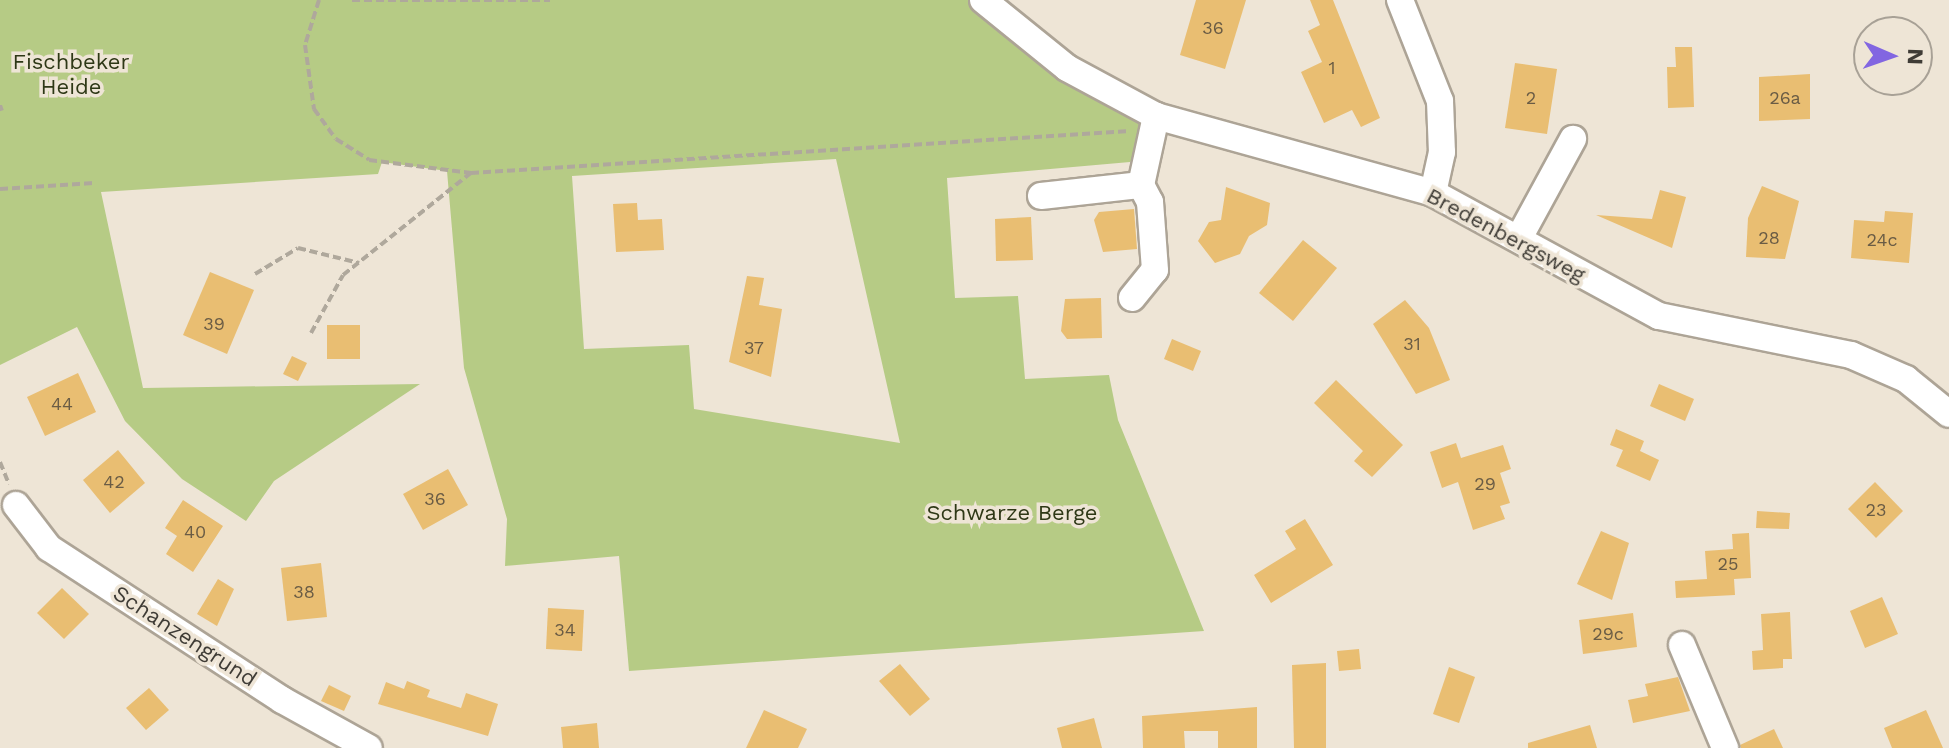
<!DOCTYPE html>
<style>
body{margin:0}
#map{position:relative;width:1949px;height:748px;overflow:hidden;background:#eee5d6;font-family:"Work Sans",sans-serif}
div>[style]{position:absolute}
.green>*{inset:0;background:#b6cb85}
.building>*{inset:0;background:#e9be72}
.path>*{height:4px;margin-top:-2px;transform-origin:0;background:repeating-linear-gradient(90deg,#afa89c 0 8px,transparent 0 12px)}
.roads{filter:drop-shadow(2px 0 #ada496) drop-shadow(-2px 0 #ada496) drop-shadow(0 2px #ada496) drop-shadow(0 -2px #ada496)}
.minor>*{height:26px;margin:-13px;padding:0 13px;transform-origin:13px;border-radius:13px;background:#fff}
span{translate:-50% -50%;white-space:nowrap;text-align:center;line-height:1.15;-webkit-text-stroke:7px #eee5d6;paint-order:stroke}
.number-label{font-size:18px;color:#6a5c45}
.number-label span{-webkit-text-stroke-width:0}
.park-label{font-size:22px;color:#2e3816}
.street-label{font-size:22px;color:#3f3c36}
.north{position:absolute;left:1853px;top:16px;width:80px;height:80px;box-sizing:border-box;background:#eee5d6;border:2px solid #a8a196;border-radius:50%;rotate:92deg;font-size:22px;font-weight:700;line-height:32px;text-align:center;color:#3f3c36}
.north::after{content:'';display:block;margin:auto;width:28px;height:36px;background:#8266e1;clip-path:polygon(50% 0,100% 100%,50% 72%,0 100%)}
</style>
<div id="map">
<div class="green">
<i style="clip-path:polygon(evenodd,0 0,991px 0,1156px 116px,1150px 144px,1130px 162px,947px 178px,955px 298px,1018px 296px,1025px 379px,1109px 375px,1118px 420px,1204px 631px,629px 671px,619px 556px,505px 566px,507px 519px,464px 368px,447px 171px,382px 162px,378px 174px,101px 192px,143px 388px,420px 384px,274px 481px,246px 521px,182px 479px,125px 421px,77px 327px,0 365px,0 0,836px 159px,900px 443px,694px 409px,689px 345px,584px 349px,572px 176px,836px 159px)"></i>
</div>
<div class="building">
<i style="clip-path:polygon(1196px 0,1246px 0,1225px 69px,1180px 55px)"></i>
<i style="clip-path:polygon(1310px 0,1333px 0,1380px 118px,1361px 127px,1352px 110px,1324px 123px,1301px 72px,1322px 62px,1308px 31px,1320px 25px)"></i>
<i style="clip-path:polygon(1675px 47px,1692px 47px,1694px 107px,1668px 108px,1667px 67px,1676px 67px)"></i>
<i style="clip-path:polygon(1515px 63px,1557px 69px,1547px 134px,1505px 128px)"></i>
<i style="clip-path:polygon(1810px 74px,1810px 119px,1759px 121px,1759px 77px)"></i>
<i style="clip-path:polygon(1762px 186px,1799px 201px,1785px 259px,1746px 257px,1748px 218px)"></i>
<i style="clip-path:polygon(1226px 187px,1270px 203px,1267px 225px,1249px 236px,1240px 254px,1215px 263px,1198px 241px,1209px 222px,1221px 220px)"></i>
<i style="clip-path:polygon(1660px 190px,1686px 197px,1672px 248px,1596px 215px,1652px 219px)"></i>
<i style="clip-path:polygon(637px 203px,638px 220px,662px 219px,664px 250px,616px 252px,613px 204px)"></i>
<i style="clip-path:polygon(1134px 209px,1137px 249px,1103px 252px,1094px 220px,1099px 212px)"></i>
<i style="clip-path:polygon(1885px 211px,1913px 213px,1909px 263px,1851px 258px,1854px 220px,1884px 222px)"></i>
<i style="clip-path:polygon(1031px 217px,1033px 260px,996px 261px,995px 219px)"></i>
<i style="clip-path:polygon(1303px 240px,1337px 268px,1293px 321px,1259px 293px)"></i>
<i style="clip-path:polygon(210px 272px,254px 290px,227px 354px,183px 335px)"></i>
<i style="clip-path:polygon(747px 276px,764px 278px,759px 305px,782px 309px,771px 377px,729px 362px)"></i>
<i style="clip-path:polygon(1101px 298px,1102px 338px,1067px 339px,1061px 331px,1065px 299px)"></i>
<i style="clip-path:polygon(1405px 300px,1429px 328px,1450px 380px,1416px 394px,1373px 324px)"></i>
<i style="clip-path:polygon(327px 325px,360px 325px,360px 359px,327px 359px)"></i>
<i style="clip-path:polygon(1172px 339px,1201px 351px,1193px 371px,1164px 359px)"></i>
<i style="clip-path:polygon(292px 356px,307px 363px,298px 381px,283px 374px)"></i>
<i style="clip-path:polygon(78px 373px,96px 412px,45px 436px,27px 397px)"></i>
<i style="clip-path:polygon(1336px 380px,1403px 445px,1372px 477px,1354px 461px,1363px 451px,1314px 403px)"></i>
<i style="clip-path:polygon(1659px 384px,1694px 399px,1685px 421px,1650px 406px)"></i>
<i style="clip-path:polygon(1616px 429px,1644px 441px,1640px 451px,1659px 460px,1650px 481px,1616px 466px,1623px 450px,1610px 445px)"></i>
<i style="clip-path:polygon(1456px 443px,1461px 458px,1503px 445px,1511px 469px,1500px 473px,1510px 503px,1500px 506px,1505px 519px,1473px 530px,1458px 482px,1442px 488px,1430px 452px)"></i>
<i style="clip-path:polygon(118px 450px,145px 483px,110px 513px,83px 480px)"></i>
<i style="clip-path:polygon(448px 469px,468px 505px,423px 530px,403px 494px)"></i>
<i style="clip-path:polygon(1875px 482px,1903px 511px,1876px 538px,1848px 509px)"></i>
<i style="clip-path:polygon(183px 500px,223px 526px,193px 572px,166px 554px,177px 536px,165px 528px)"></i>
<i style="clip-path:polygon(1757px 511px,1790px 513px,1789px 529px,1756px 528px)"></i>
<i style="clip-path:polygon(1305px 519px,1333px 565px,1271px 603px,1254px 575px,1296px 549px,1285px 531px)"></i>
<i style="clip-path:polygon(1601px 531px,1629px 543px,1612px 600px,1577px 584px)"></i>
<i style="clip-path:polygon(1749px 533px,1751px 578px,1734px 579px,1735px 595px,1676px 598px,1675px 581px,1707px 579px,1705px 551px,1733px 549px,1732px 534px)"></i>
<i style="clip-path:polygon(321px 563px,327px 617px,287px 621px,281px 568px)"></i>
<i style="clip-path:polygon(218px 579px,234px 589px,217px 626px,197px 614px)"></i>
<i style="clip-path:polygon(62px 588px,89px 614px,64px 639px,37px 613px)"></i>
<i style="clip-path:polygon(1882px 597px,1898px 634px,1865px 648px,1850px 611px)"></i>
<i style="clip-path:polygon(548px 608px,584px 610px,582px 651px,546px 649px)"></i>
<i style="clip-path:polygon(1790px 612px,1792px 659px,1783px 659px,1783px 668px,1753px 670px,1752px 651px,1763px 650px,1761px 614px)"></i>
<i style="clip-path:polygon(1633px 613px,1637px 647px,1583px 654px,1579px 620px)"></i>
<i style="clip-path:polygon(1359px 649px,1361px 669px,1339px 671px,1337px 651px)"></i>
<i style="clip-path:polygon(1326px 663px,1326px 748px,1294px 748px,1292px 665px)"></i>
<i style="clip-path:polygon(900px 664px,930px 699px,910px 716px,879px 681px)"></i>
<i style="clip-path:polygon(1449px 667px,1475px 677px,1459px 723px,1433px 714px)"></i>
<i style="clip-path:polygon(1678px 677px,1690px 711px,1633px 723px,1628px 700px,1648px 696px,1645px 684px)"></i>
<i style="clip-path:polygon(407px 681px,430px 690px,427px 697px,461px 708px,466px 693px,498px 704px,488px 736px,378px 704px,386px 682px,404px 689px)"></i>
<i style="clip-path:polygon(329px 685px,351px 696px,344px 711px,321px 701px)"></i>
<i style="clip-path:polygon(149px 688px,169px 710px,146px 730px,126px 708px)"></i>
<i style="clip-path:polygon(1257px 707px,1257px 748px,1218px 748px,1218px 731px,1184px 731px,1185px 748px,1143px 748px,1142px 716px)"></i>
<i style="clip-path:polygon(764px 710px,807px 729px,798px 748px,746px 748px)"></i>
<i style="clip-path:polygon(1926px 710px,1943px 748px,1892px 748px,1884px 728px)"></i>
<i style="clip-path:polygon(1094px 718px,1102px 748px,1062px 748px,1057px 728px)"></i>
<i style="clip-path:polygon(597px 723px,599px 748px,563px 748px,561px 727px)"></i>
<i style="clip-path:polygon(1590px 725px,1597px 748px,1528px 748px,1528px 743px)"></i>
<i style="clip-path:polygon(1774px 729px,1783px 748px,1741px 748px,1740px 745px)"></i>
</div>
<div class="path">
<i style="left:319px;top:0;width:47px;rotate:107.3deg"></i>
<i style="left:305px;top:45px;width:65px;rotate:82deg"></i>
<i style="left:314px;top:109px;width:37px;rotate:54deg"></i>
<i style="left:336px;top:139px;width:39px;rotate:32deg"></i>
<i style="left:369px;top:160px;width:103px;rotate:7.3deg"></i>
<i style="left:471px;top:173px;width:660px;rotate:-3.65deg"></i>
<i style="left:352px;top:0;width:198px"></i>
<i style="left:0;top:105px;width:6px;rotate:72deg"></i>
<i style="left:0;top:189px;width:94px;rotate:-3.7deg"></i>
<i style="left:255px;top:274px;width:50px;rotate:-31.2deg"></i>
<i style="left:298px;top:248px;width:63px;rotate:13.8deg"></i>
<i style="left:311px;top:333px;width:66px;rotate:-61.1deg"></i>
<i style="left:343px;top:275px;width:164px;rotate:-38.6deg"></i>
<i style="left:0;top:462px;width:24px;rotate:68deg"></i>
</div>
<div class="roads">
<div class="minor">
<i style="left:983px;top:0;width:108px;rotate:39deg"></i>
<i style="left:1067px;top:68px;width:101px;rotate:28.3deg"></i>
<i style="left:1156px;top:116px;width:288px;rotate:15.5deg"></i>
<i style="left:1433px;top:193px;width:257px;rotate:28.6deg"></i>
<i style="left:1659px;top:316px;width:196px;rotate:11.5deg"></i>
<i style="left:1851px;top:355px;width:60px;rotate:23.6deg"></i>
<i style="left:1906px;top:379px;width:55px;rotate:39.1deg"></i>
<i style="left:1400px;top:0;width:109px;rotate:68.4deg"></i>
<i style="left:1440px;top:101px;width:51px;rotate:87.8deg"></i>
<i style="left:1442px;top:152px;width:42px;rotate:102.4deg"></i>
<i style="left:1041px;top:196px;width:101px;rotate:-6.3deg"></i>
<i style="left:1519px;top:238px;width:113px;rotate:-61.4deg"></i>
<i style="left:1132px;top:298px;width:36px;rotate:-51deg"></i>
<i style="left:1155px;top:270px;width:68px;rotate:-94.2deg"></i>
<i style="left:1150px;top:202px;width:19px;rotate:-118deg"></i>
<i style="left:1141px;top:185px;width:71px;rotate:-77.7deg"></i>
<i style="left:16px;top:505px;width:54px;rotate:52.5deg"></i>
<i style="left:49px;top:548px;width:278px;rotate:33.1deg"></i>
<i style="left:282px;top:700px;width:99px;rotate:28.9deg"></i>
<i style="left:1682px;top:645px;width:112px;rotate:67.3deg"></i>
</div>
</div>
<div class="number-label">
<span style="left:1213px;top:28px">36</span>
<span style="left:1332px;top:68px">1</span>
<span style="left:1531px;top:98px">2</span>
<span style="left:1785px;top:98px">26a</span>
<span style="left:1769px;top:238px">28</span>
<span style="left:1882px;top:240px">24c</span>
<span style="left:214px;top:324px">39</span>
<span style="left:1412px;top:344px">31</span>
<span style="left:754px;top:348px">37</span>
<span style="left:62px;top:404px">44</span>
<span style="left:114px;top:482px">42</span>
<span style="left:1485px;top:484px">29</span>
<span style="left:435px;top:499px">36</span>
<span style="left:1876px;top:510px">23</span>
<span style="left:195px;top:532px">40</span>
<span style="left:1728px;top:564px">25</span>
<span style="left:304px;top:592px">38</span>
<span style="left:565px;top:630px">34</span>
<span style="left:1608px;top:634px">29c</span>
</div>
<div class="park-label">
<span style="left:71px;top:74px">Fischbeker<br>Heide</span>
<span style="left:1012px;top:513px">Schwarze Berge</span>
</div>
<div class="street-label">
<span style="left:1506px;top:235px;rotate:28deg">Bredenbergsweg</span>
<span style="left:185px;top:636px;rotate:33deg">Schanzengrund</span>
</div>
<div class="north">N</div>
</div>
